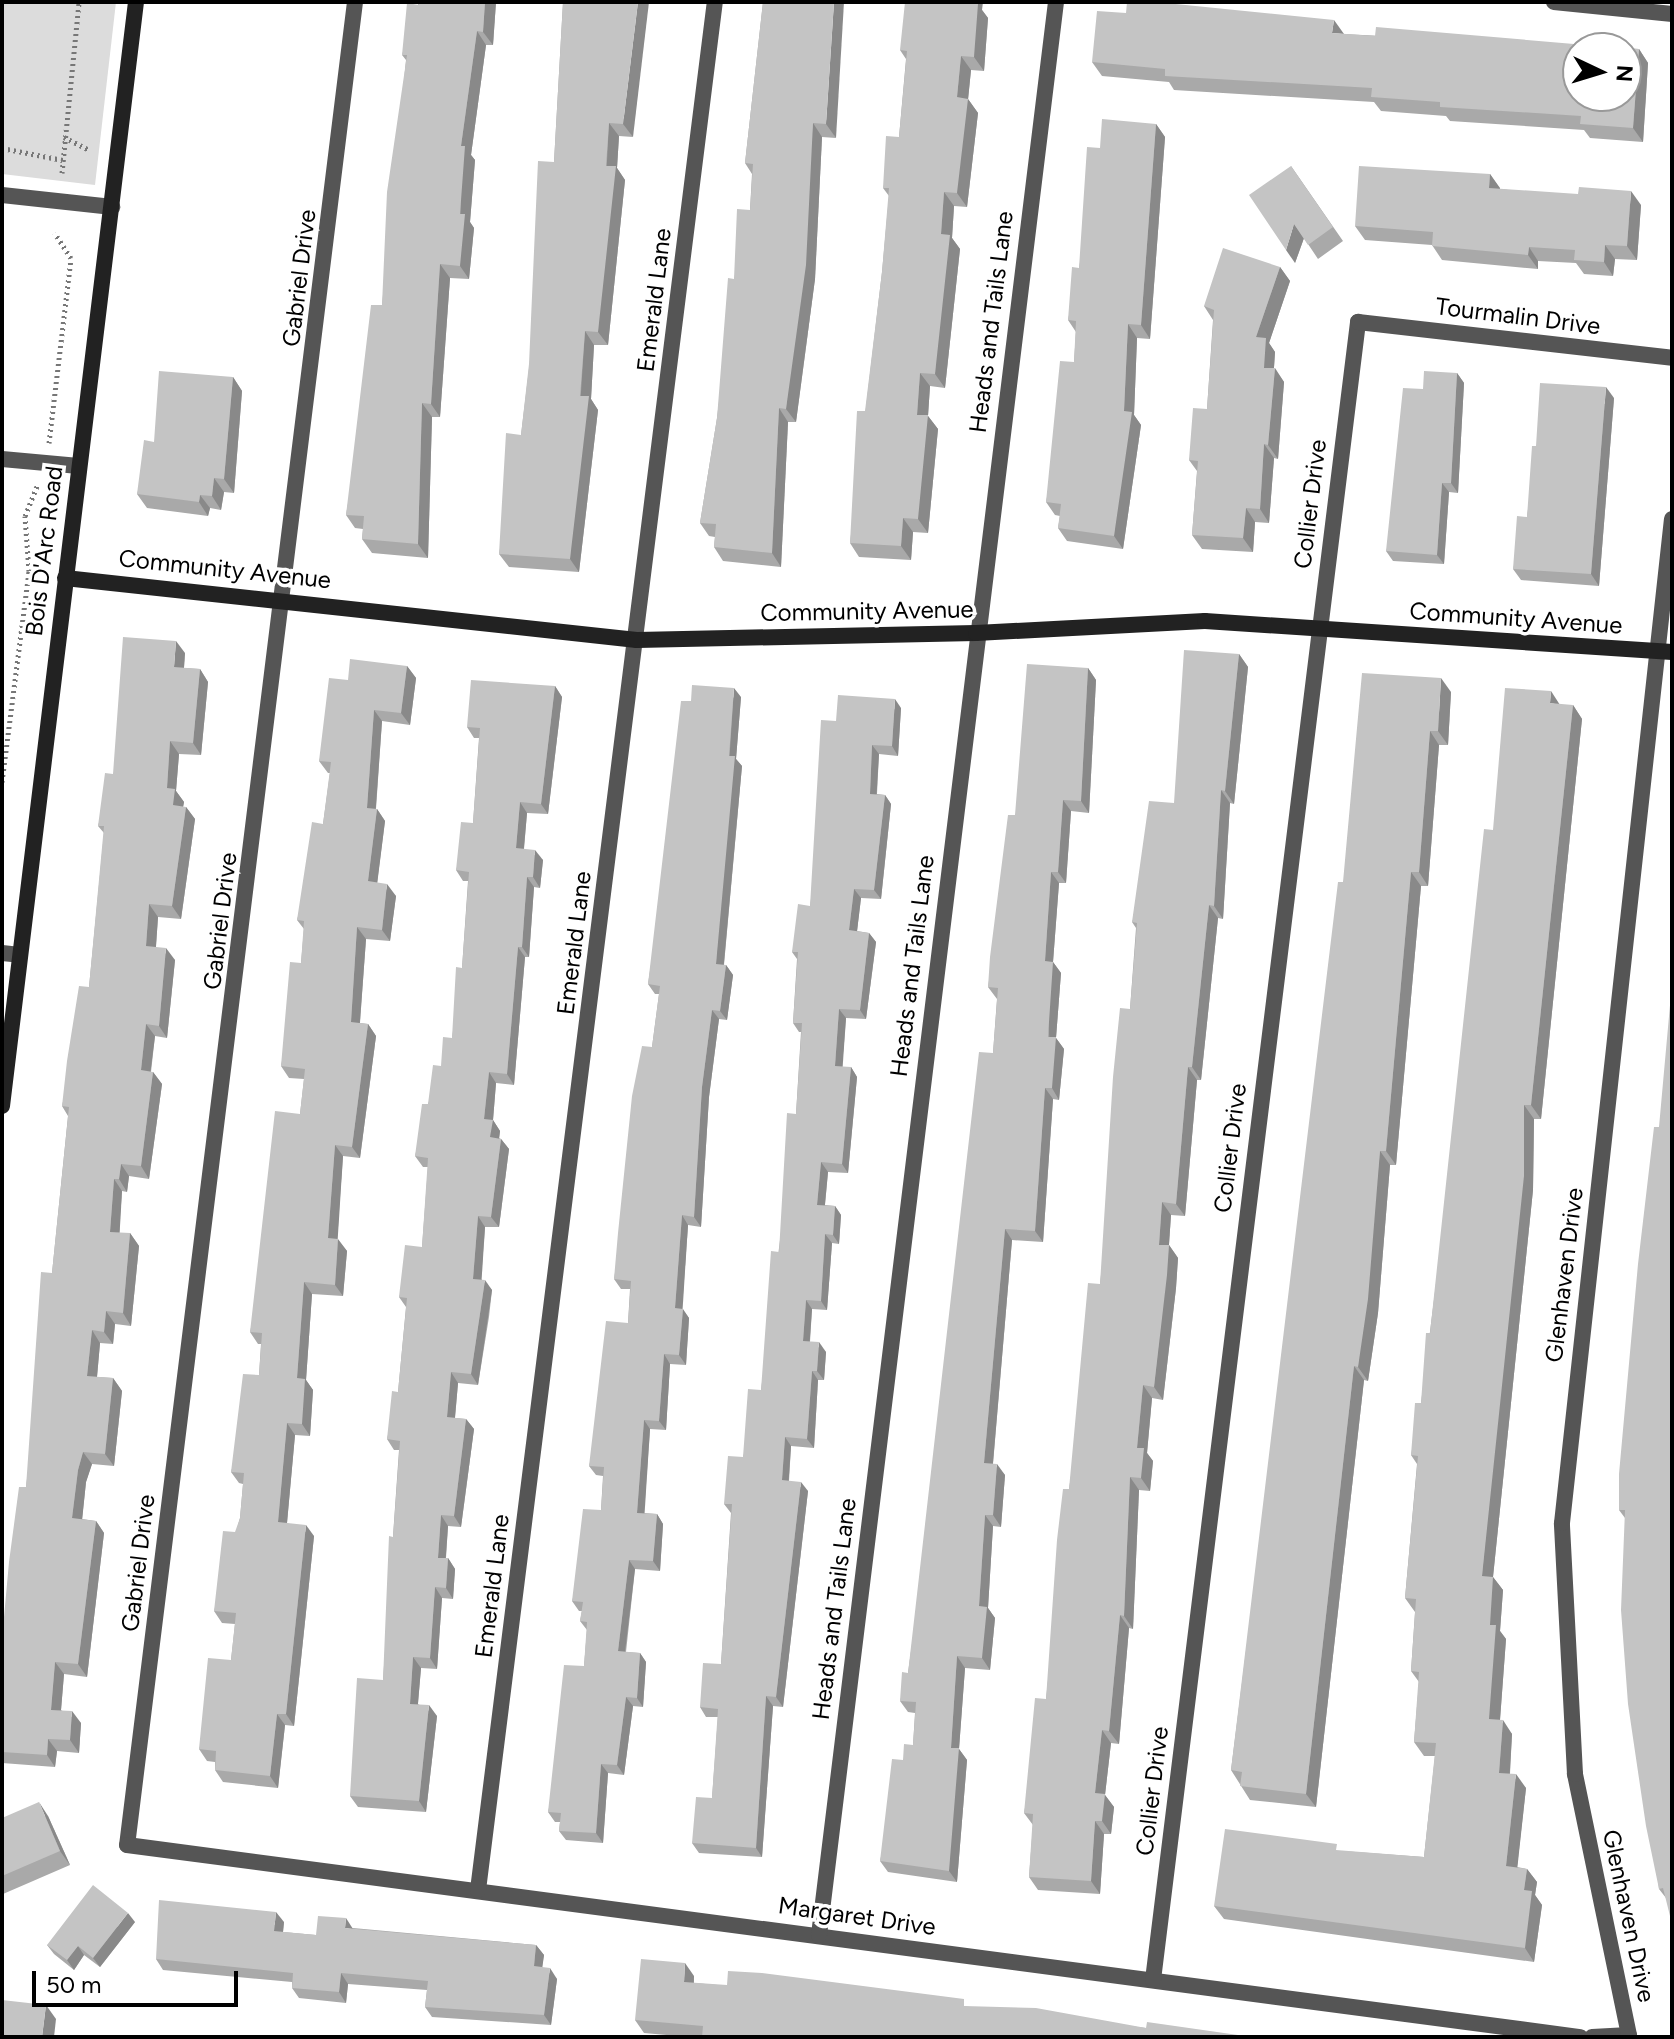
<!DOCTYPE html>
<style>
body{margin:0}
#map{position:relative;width:1674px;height:2039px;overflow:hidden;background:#fff;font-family:Figtree,sans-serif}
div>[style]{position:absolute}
.green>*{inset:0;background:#dcdcdc}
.path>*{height:5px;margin-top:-2.5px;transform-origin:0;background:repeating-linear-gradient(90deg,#777 0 2px,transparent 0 6px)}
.lane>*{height:16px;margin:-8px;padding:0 8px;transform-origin:8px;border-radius:8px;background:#555}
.street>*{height:16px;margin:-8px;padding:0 8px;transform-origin:8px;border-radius:8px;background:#555}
.secondary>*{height:16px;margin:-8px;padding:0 8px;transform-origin:8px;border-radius:8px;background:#222}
.wall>*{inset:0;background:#a9a9a9}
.shaded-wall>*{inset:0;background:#898989}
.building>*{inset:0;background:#c4c4c4}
span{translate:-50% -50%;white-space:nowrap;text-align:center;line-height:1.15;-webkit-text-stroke:7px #fff;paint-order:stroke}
.street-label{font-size:24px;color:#000}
.frame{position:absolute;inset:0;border:4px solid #000;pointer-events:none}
.north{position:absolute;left:1562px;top:32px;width:80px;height:80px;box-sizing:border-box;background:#fff;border:2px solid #999;border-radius:50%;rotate:94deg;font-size:22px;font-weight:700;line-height:32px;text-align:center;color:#000}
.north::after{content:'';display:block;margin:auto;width:28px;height:36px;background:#000;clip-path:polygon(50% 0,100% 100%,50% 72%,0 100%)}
.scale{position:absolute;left:32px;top:1971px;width:206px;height:36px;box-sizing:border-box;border:4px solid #000;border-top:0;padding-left:10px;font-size:24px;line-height:28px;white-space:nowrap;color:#000;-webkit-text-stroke:6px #fff;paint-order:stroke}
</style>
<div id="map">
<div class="green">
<i style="clip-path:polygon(2px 2px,116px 2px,95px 185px,2px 174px)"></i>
</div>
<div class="path">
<i style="left:64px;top:137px;width:29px;rotate:27deg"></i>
<i style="left:2px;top:148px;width:62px;rotate:11.1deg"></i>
<i style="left:62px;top:173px;width:172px;rotate:-84.3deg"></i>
<i style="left:49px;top:443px;width:186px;rotate:-83.2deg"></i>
<i style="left:71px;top:258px;width:30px;rotate:-123deg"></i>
<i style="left:2px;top:782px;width:213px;rotate:-82.7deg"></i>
<i style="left:29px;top:571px;width:55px;rotate:-94.2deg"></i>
<i style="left:25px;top:516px;width:35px;rotate:-68deg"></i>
</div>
<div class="lane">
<i style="left:2px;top:459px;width:77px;rotate:5.2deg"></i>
<i style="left:2px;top:953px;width:18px;rotate:6deg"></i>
</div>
<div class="street">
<i style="left:355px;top:2px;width:1857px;rotate:97.05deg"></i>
<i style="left:127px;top:1845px;width:1466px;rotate:7.53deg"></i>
<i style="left:1554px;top:2px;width:119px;rotate:5.8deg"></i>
<i style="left:2px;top:195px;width:111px;rotate:6.2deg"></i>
<i style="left:478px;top:1890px;width:1903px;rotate:-82.85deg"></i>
<i style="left:819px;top:1935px;width:1947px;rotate:-83.01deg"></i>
<i style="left:1153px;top:1980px;width:1671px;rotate:-82.95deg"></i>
<i style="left:1358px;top:322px;width:316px;rotate:6.5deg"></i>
<i style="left:1592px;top:2037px;width:37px;rotate:-3deg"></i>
<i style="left:1629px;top:2035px;width:267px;rotate:-101.7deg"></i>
<i style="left:1575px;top:1774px;width:251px;rotate:-93deg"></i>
<i style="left:1562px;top:1523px;width:1010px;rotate:-83.75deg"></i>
</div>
<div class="secondary">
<i style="left:65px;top:578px;width:575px;rotate:6.19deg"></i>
<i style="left:637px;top:640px;width:339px;rotate:-1.2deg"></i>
<i style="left:976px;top:633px;width:229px;rotate:-3deg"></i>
<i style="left:1205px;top:621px;width:468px;rotate:3.8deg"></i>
<i style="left:2px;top:1106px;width:1112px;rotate:-83.08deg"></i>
</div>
<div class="wall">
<i style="clip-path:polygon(419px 2px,496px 2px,493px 45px,486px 45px,471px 155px,475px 160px,470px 222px,474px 228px,469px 279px,450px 278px,440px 417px,432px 417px,428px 558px,372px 553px,362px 539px,363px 529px,355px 528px,346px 515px,382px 305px,406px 60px,402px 55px)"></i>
<i style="clip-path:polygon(563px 2px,633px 137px,619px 136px,617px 168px,625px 180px,608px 345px,594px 345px,591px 399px,598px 410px,579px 572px,509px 567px,499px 554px,521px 435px,554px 162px)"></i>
<i style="clip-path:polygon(763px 2px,836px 138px,822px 137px,815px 279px,796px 422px,788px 422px,781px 567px,723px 561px,714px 547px,715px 537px,709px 536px,700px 523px,717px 418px,734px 279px,750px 210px,752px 174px,745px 163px)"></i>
<i style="clip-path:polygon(982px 10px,988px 18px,984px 71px,971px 70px,968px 99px,978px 113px,967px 207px,954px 206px,952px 238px,960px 249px,945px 388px,930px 386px,928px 416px,938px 429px,928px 533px,913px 532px,911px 560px,859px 557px,850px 543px,882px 272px,889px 196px,883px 188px,899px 137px,906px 59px,900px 50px)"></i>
<i style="clip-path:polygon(1343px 34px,1639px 49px,1648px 63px,1643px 142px,1590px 138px,1584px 130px,1450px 121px,1446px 116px,1381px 111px,1374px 102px,1174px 90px,1169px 82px,1102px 76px,1092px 62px)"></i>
<i style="clip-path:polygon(1156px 124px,1165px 137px,1150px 339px,1137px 338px,1134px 415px,1141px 425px,1123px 549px,1067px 541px,1058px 528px,1060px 516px,1055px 515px,1046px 502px,1074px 362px,1076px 332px,1068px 320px,1079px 268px,1100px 148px)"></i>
<i style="clip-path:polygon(1291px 166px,1343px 241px,1318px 259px,1304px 238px,1295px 263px)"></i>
<i style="clip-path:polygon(1490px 174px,1500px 189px,1641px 205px,1637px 260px,1615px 259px,1613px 276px,1584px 274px,1576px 263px,1538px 261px,1538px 269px,1442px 260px,1432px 245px,1365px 240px,1355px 226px)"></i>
<i style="clip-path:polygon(1280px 267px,1290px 281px,1269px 343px,1275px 352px,1274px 368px,1284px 382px,1278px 459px,1274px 458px,1269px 523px,1255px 522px,1253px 552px,1202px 549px,1192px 535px,1197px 471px,1189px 460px,1207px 409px,1213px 320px,1204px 306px)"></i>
<i style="clip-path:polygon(1457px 373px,1464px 383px,1458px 493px,1449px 492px,1444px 564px,1393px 561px,1386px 551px)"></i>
<i style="clip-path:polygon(233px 377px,242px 391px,234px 493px,224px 492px,221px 510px,210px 508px,208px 516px,147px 508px,137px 494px,154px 442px)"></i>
<i style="clip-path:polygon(1614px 398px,1599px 586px,1521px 580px,1513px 569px,1527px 517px,1536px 446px)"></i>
<i style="clip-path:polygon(185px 653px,184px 668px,200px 669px,208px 682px,201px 755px,179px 754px,176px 791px,184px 802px,183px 807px,186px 807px,195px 819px,181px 919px,158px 917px,156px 947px,175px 960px,167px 1038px,155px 1036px,151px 1072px,153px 1072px,162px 1084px,149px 1179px,129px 1176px,127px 1192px,122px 1191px,119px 1233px,130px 1233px,139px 1246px,131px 1326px,115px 1324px,113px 1344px,100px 1343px,97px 1377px,113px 1378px,122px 1391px,114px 1466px,92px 1464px,86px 1482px,82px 1519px,96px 1521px,104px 1533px,87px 1677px,64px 1674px,61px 1710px,81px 1723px,79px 1753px,57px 1751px,55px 1767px,2px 1763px,2px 1639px,26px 1487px,52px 1273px,68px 1116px,62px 1106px,89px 987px,104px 833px,98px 826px,113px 774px)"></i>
<i style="clip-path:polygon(1239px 654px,1248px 667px,1234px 804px,1230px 803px,1223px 919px,1218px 918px,1201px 1080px,1197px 1080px,1185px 1216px,1171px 1215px,1169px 1245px,1178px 1258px,1176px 1288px,1163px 1400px,1152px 1398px,1147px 1453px,1153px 1461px,1150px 1491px,1139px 1490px,1133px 1629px,1129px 1628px,1119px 1744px,1111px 1743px,1105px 1795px,1114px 1807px,1111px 1834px,1104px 1834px,1100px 1894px,1038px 1890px,1029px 1877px,1033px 1825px,1024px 1813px,1046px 1699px,1069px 1489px,1100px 1284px,1130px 1009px,1136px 928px,1132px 922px)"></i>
<i style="clip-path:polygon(407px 666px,416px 678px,410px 725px,382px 721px,376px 809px,377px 809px,385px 821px,377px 883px,396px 896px,390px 941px,366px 939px,360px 1023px,368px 1024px,376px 1036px,360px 1158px,343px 1156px,337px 1239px,347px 1251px,343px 1296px,312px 1294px,306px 1380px,313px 1390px,310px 1436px,295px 1435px,287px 1523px,314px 1536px,294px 1726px,285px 1725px,278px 1788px,223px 1782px,215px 1770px,215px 1762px,207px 1761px,199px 1749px,231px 1660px,235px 1624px,222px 1623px,214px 1611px,240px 1518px,243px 1484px,239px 1483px,231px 1472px,259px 1375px,261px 1344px,258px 1344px,250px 1332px,300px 1114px,304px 1079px,289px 1078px,281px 1066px,301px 963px,304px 929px,297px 920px,323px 824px,330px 773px,328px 773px,319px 761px,348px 680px)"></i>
<i style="clip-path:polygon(1088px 668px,1096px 680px,1089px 813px,1071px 811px,1066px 883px,1059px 883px,1053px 962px,1061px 973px,1056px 1038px,1064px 1049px,1059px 1100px,1053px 1099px,1043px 1242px,1012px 1240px,993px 1464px,1005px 1475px,1001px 1527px,993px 1526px,988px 1608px,995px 1618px,990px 1670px,965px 1668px,959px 1749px,967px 1760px,957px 1882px,888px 1872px,880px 1861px,903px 1760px,913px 1745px,915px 1713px,908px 1712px,900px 1701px,908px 1673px,993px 1053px,997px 999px,988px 987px,1015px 815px)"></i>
<i style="clip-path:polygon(555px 686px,562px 697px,548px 814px,527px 813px,524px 849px,543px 860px,540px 888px,534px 887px,529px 957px,525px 957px,514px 1085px,496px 1083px,493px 1120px,500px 1131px,499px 1138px,501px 1139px,509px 1149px,499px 1227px,485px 1227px,481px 1279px,492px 1290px,489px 1317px,478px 1385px,458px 1383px,455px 1418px,466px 1419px,474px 1429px,461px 1527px,448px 1526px,446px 1558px,448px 1558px,455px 1569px,453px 1599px,442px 1598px,437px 1669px,421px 1668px,418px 1704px,437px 1716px,426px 1812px,358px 1807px,350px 1796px,383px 1680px,399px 1450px,394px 1450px,387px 1439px,398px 1392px,406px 1307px,399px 1297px,422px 1247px,428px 1167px,423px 1167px,415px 1156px,428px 1104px,452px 1038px,462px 968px,468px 881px,463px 881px,456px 870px,473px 823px,479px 738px,474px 738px,467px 727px)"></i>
<i style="clip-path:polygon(1451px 692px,1448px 745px,1439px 745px,1428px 886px,1421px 886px,1396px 1165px,1390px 1165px,1378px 1313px,1368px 1381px,1364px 1380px,1316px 1807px,1250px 1800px,1231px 1770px,1343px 882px)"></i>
<i style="clip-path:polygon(741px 697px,736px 759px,742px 766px,724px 965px,726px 965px,733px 975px,727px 1020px,719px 1019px,709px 1097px,701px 1227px,688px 1225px,682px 1309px,689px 1318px,686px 1365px,670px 1364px,666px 1430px,650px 1429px,644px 1513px,657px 1514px,663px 1524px,660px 1571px,635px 1569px,626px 1652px,640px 1653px,646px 1662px,643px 1707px,633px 1706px,624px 1775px,608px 1773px,603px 1843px,566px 1840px,559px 1831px,560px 1822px,555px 1822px,548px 1812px,584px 1666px,587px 1630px,580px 1621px,582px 1611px,579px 1611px,572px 1601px,601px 1510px,603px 1476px,596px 1475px,589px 1466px,628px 1323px,630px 1289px,621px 1289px,614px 1279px,652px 1047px,659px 994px,655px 994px,648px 984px,691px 701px)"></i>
<i style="clip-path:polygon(1573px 705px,1582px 719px,1541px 1119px,1534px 1119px,1533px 1190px,1493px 1577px,1503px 1590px,1500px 1631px,1506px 1639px,1500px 1720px,1512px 1734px,1510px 1774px,1526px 1788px,1517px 1867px,1527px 1869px,1537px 1882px,1535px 1895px,1542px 1905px,1534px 1962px,1224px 1919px,1214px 1906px,1342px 1851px,1424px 1857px,1435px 1756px,1424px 1756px,1414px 1742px,1419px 1682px,1411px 1671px,1415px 1612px,1405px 1598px,1417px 1464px,1411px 1455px,1421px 1403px,1493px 830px)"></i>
<i style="clip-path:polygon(901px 708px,898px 756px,879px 754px,877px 794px,885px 795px,891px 804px,881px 899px,861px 898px,857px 931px,869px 933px,876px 942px,866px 1019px,846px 1018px,842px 1067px,851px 1067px,857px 1077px,848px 1173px,828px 1172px,825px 1205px,835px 1206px,841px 1215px,839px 1244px,832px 1243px,827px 1310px,812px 1309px,810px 1342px,826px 1352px,824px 1380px,818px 1380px,814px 1448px,791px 1446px,789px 1481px,808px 1491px,783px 1707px,773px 1706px,762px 1857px,699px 1853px,692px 1843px,712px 1798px,718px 1717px,706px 1717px,700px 1707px,721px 1664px,731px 1513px,724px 1504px,743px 1457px,761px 1390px,796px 1114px,801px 1032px,799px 1032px,793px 1023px,797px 959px,792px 952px,810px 906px,836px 721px)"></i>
<i style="clip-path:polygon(1659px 1127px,1666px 1898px,1659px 1889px,1625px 1518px,1619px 1510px)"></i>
<i style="clip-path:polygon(48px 1816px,70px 1865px,3px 1894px,2px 1818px)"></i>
<i style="clip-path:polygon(135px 1922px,100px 1967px,84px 1955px,74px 1970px,54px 1954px,47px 1945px)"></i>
<i style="clip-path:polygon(284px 1922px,283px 1932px,316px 1935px,353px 1928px,536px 1945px,544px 1955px,542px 1967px,557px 1979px,551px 2025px,432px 2017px,425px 2007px,427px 1990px,348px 1984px,346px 2003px,299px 1998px,292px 1988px,292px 1982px,163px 1970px,156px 1959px)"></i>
<i style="clip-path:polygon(694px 1976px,694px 1983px,970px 2007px,1146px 2028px,1252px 2037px,689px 2037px,644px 2033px,635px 2020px)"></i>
</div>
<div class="shaded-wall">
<i style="clip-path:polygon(485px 2px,496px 2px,493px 45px,483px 32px)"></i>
<i style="clip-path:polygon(638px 2px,649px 2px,633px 137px,623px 124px)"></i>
<i style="clip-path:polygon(834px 2px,844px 2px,836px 138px,826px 124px)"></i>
<i style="clip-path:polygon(972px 2px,983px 2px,982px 10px,988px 18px,984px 71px,974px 57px)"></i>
<i style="clip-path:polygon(1334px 20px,1344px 34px,1332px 33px)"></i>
<i style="clip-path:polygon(477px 31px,486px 45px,471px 155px,475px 160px,470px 222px,474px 228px,469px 279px,460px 266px,461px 146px)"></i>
<i style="clip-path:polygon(1639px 49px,1648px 63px,1643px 142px,1633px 128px)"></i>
<i style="clip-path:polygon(961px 56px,971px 70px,968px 100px,968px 99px,978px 113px,967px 207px,957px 193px,957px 97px)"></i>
<i style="clip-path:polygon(609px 123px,619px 136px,617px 168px,625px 180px,608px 345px,598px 332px)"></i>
<i style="clip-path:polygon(813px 123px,822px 137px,815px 279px,796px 422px,786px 409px)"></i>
<i style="clip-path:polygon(1156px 124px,1165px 137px,1150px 339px,1141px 325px)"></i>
<i style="clip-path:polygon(1490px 174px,1500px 188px,1499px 202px,1489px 188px)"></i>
<i style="clip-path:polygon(1631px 191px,1641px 205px,1637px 260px,1627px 246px)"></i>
<i style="clip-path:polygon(944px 192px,954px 206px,952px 238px,960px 249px,945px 388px,935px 374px,941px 234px)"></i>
<i style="clip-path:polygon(1294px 224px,1304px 238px,1295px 263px,1286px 250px)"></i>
<i style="clip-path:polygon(1605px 245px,1615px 259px,1613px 276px,1604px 262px)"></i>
<i style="clip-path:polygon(1529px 247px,1538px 261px,1538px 269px,1528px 255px)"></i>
<i style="clip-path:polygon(440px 264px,450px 278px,440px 417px,431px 404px)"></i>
<i style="clip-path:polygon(1280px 267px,1290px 281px,1269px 343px,1275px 352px,1273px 382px,1264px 368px,1256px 337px)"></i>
<i style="clip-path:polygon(1128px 324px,1137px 338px,1134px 415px,1141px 425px,1123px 549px,1114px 536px,1124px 411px)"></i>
<i style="clip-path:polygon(585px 331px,594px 345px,591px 399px,598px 410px,579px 572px,570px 559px)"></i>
<i style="clip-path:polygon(1275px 368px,1284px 382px,1278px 459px,1268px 445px)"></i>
<i style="clip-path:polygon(920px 373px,930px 386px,928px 416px,938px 429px,928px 533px,918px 519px,917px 415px)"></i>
<i style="clip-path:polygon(1457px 373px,1464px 383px,1458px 493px,1451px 483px)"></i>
<i style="clip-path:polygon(233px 377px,242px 391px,234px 493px,224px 479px)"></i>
<i style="clip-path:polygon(1606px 387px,1614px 398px,1599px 586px,1591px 574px)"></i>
<i style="clip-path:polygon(422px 403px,432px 417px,428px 558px,418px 544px)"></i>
<i style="clip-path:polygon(779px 408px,788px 422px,781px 567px,772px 553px)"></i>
<i style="clip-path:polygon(1264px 444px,1274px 458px,1269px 523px,1260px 509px)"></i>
<i style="clip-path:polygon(214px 478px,224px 492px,221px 510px,212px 496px)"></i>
<i style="clip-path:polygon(1442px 483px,1449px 492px,1444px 564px,1437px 555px)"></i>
<i style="clip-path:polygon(200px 495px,210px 508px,208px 516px,199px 502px)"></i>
<i style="clip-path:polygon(1246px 508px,1255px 522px,1253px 552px,1243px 538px)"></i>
<i style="clip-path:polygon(903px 518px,913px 532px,911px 560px,901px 546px)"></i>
<i style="clip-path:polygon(176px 641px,185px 653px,183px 680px,174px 667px)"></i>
<i style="clip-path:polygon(1239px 654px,1248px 667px,1234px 804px,1225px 791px)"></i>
<i style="clip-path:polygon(407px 666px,416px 678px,410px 725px,401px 713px)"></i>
<i style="clip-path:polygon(1088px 668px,1096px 680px,1089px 813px,1081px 801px)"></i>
<i style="clip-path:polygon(200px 669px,208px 682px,201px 755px,193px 743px)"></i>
<i style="clip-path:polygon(1441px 678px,1451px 692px,1448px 745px,1438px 731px)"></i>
<i style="clip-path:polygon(555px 686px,562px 697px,548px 814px,541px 804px)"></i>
<i style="clip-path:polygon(734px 688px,741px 697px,736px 759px,742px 766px,723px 973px,716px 964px)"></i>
<i style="clip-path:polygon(1551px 691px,1560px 705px,1550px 703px)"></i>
<i style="clip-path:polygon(895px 699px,901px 708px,898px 756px,892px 746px)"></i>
<i style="clip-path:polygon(1573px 705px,1582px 719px,1541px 1119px,1531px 1105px)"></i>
<i style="clip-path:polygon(374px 710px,382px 721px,375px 819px,367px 808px)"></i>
<i style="clip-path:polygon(1430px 731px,1439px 745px,1428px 886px,1419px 872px)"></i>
<i style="clip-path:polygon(170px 741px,179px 754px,176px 791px,184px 802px,181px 818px,173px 805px,167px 788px)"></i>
<i style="clip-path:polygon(872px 745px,879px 754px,876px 803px,870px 794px)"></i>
<i style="clip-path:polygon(1221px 790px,1230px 803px,1223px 919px,1214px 906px)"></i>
<i style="clip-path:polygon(885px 795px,891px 804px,881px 899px,874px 890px)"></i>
<i style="clip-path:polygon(1063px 800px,1071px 811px,1066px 883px,1058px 872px)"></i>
<i style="clip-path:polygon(520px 802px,527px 813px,523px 858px,516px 848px)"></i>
<i style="clip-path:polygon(186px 807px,195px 819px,181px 919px,172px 906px)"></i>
<i style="clip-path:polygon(377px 809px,385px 821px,376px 893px,368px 881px)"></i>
<i style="clip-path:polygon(535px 850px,543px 860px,540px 888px,533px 877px)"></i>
<i style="clip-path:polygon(1051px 872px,1059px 883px,1053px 962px,1061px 973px,1056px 1038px,1064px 1049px,1059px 1100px,1052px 1088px,1045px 961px)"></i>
<i style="clip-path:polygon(1411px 872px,1421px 886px,1396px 1165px,1386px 1151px)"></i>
<i style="clip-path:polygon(527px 877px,534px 887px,529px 957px,522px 947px)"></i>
<i style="clip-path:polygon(387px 884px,396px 896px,390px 941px,382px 930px)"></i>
<i style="clip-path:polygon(854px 889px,861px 898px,856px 940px,849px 930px)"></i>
<i style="clip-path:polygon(149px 904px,158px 917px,155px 959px,146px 946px)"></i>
<i style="clip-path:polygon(1209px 905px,1218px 918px,1201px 1080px,1192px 1067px)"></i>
<i style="clip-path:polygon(357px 927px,366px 939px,359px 1034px,351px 1022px)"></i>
<i style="clip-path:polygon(869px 933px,876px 942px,866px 1019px,860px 1010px)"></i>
<i style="clip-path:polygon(518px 947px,525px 957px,514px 1085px,507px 1074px)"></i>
<i style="clip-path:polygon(166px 948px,175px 960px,167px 1038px,159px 1026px)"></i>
<i style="clip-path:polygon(726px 965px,733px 975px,727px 1020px,720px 1011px)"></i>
<i style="clip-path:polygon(839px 1009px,846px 1018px,842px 1076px,835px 1066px)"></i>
<i style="clip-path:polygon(712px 1010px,719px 1019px,709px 1097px,701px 1227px,694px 1217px,702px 1087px)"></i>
<i style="clip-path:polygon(146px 1024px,155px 1036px,149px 1083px,141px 1070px)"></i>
<i style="clip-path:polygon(368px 1024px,376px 1036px,360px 1158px,352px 1147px)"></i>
<i style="clip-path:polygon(851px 1067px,857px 1077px,848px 1173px,842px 1164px)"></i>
<i style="clip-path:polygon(1188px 1067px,1197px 1080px,1185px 1216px,1176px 1204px)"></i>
<i style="clip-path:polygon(153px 1072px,162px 1084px,149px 1179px,141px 1166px)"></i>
<i style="clip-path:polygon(489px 1072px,496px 1083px,493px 1120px,500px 1131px,498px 1148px,490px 1137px,484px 1119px)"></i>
<i style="clip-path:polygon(1045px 1088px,1053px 1099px,1043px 1242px,1035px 1231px)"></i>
<i style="clip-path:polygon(1524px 1105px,1534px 1119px,1533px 1190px,1493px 1577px,1503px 1590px,1500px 1631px,1506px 1639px,1499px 1733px,1489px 1719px,1490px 1625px,1482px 1576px)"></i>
<i style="clip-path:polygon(501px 1139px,509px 1149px,499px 1227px,491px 1217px)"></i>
<i style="clip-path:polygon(335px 1145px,343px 1156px,337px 1250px,328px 1238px)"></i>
<i style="clip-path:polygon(1380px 1151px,1390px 1165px,1378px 1313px,1368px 1381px,1358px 1367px)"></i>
<i style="clip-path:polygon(821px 1162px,828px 1172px,824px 1214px,817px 1205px)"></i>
<i style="clip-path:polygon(121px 1164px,129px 1176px,127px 1192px,119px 1179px)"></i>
<i style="clip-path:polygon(114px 1179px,122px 1191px,119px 1244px,110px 1232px)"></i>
<i style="clip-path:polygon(1162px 1202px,1171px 1215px,1168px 1258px,1159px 1245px)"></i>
<i style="clip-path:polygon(835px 1206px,841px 1215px,839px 1244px,833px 1235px)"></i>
<i style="clip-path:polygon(682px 1215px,688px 1225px,682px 1318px,675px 1308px)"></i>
<i style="clip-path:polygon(478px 1216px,485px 1227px,481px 1289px,473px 1279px)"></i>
<i style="clip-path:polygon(1005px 1229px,1012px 1240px,992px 1474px,984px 1463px)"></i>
<i style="clip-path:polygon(130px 1233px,139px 1246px,131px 1326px,123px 1313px)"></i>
<i style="clip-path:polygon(825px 1234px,832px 1243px,827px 1310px,821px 1301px)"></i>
<i style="clip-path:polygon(338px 1239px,347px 1251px,343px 1296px,335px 1285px)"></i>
<i style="clip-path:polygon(1169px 1245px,1178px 1258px,1176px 1288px,1163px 1400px,1154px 1387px)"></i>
<i style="clip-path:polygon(485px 1280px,492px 1290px,478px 1385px,471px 1374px)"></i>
<i style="clip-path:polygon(304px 1282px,312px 1294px,306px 1380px,313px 1390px,310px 1436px,302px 1424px,297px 1378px)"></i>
<i style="clip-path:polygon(806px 1300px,812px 1309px,809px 1351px,803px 1341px)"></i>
<i style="clip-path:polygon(683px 1309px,689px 1318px,686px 1365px,679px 1355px)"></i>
<i style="clip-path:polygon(106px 1311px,115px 1324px,113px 1344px,104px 1332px)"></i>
<i style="clip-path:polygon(92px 1330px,100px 1343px,96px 1388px,87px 1376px)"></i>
<i style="clip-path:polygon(819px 1342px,826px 1352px,824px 1380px,817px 1371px)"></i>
<i style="clip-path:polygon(664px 1354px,670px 1364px,666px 1430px,659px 1421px)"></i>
<i style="clip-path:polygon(1354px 1366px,1364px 1380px,1316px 1807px,1306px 1794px)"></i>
<i style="clip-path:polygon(812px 1371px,818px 1380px,814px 1448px,807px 1439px)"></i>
<i style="clip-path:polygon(451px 1372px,458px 1383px,454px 1428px,447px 1417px)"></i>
<i style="clip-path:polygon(113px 1378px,122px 1391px,114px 1466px,105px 1454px)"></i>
<i style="clip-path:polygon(1143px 1385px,1152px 1398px,1147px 1453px,1153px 1461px,1150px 1491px,1141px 1478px,1137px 1448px)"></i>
<i style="clip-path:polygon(466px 1419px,474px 1429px,461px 1527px,454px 1516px)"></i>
<i style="clip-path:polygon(644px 1420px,650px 1429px,644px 1522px,637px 1513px)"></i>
<i style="clip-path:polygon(287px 1423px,295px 1435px,286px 1534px,278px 1522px)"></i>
<i style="clip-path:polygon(785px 1437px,791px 1446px,788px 1490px,782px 1480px)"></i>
<i style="clip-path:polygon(83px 1452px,92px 1464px,86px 1482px,81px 1531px,72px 1518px,78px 1470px)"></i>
<i style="clip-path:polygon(997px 1464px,1005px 1475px,1001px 1527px,993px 1515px)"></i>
<i style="clip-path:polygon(1130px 1477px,1139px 1490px,1133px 1629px,1124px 1616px)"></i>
<i style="clip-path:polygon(801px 1482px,808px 1491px,783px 1707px,776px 1697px)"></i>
<i style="clip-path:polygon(657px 1514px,663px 1524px,660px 1571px,653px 1561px)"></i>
<i style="clip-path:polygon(441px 1515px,448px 1526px,445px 1568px,438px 1558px)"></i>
<i style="clip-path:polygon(985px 1515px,993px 1526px,988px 1608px,995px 1618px,990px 1670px,982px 1658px,979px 1606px)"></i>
<i style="clip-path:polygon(96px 1521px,104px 1533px,87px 1677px,78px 1664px)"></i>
<i style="clip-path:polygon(306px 1525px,314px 1536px,294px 1726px,286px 1714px)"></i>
<i style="clip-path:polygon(448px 1558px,455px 1569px,453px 1599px,446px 1588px)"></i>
<i style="clip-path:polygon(629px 1560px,635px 1569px,624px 1660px,618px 1651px)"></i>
<i style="clip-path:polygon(435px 1587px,442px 1598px,437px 1669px,430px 1658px)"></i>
<i style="clip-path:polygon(1120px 1615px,1129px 1628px,1119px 1744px,1109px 1731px)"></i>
<i style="clip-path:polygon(640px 1653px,646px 1662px,643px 1707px,637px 1698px)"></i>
<i style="clip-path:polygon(957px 1656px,965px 1668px,959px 1749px,967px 1760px,957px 1882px,949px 1871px,951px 1748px)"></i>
<i style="clip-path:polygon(413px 1657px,421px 1668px,417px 1714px,410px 1704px)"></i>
<i style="clip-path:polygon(55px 1662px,64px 1674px,60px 1722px,51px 1710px)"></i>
<i style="clip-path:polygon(766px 1696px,773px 1706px,762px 1857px,756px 1848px)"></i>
<i style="clip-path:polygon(626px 1697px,633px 1706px,624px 1775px,617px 1765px)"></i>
<i style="clip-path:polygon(429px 1705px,437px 1716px,426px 1812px,419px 1801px)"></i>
<i style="clip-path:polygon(72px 1711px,81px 1723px,79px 1753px,70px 1740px)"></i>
<i style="clip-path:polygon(277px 1714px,285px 1725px,278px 1788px,270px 1776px)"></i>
<i style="clip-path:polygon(1503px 1720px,1512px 1734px,1509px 1786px,1499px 1773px)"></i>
<i style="clip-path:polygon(1102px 1730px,1111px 1743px,1105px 1795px,1114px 1807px,1111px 1834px,1102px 1821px,1095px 1793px)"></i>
<i style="clip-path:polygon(48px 1739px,57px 1751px,55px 1767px,47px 1755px)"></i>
<i style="clip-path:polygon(601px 1764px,608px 1773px,603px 1843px,596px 1833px)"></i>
<i style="clip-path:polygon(1516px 1774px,1526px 1788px,1516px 1880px,1506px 1866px)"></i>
<i style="clip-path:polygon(39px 1802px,48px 1816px,70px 1865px,60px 1851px)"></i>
<i style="clip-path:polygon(1095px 1821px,1104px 1834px,1100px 1894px,1091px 1881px)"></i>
<i style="clip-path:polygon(1527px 1869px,1537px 1882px,1535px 1895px,1542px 1905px,1534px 1962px,1525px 1948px,1524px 1890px)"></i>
<i style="clip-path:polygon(276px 1912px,284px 1922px,282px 1941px,274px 1931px)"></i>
<i style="clip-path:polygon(128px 1913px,135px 1922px,100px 1967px,93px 1958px)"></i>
<i style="clip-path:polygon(346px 1918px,353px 1929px,345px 1928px)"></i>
<i style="clip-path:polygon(536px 1945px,544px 1955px,541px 1977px,534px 1966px)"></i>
<i style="clip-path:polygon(78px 1946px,84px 1955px,74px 1970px,67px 1960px)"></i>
<i style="clip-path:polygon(685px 1963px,694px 1976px,693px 1995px,684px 1982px)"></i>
<i style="clip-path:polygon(550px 1968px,557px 1979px,551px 2025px,544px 2015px)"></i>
<i style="clip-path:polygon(341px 1973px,348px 1984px,346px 2003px,339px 1992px)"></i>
<i style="clip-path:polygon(46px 2005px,56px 2019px,54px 2037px,42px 2037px)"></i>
</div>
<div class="building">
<i style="clip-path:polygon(419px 2px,485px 2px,483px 32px,477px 31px,461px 146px,465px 146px,460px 214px,465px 214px,460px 266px,440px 264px,431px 404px,422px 403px,418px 544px,362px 539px,364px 516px,346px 515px,371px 305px,382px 305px,387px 192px,407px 55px,402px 55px,407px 3px,419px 5px)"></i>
<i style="clip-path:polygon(563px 2px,638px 2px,623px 124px,609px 123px,606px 166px,616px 166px,598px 332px,585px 331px,580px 396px,589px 396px,570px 559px,499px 554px,506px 433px,521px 435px,529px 364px,538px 161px,554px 162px)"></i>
<i style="clip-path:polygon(763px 2px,834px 2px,826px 124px,813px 123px,806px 265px,786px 409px,779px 408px,772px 553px,714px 547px,716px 524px,700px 523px,717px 418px,728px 278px,734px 279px,737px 209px,750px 210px,753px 164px,745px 163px)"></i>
<i style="clip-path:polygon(905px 2px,972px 2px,972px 4px,978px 4px,974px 57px,961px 56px,957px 97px,968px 99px,957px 193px,944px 192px,941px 234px,950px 235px,935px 374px,920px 373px,917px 415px,928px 415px,918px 519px,903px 518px,901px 546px,850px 543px,857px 411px,865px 411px,882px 272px,889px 188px,883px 188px,886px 136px,899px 137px,907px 51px,900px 50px)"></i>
<i style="clip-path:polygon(1127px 2px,1156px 2px,1334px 20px,1332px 33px,1375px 36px,1376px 27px,1621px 48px,1578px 48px,1578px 96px,1626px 96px,1626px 48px,1639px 49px,1633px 128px,1580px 124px,1581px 116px,1440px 107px,1440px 102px,1371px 97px,1372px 88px,1165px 76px,1165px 69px,1092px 62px,1097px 11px,1126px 13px)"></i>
<i style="clip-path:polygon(1102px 119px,1156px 124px,1141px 325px,1128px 324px,1124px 411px,1132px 412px,1114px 536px,1058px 528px,1061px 504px,1046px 502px,1060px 361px,1074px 362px,1076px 321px,1068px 320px,1072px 267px,1079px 268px,1087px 147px,1100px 148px)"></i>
<i style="clip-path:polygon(1291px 166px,1333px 227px,1308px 245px,1294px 224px,1286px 250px,1249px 195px)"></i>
<i style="clip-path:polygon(1359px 166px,1490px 174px,1489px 188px,1578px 194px,1579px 187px,1631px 191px,1627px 246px,1605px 245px,1604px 262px,1574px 260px,1575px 250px,1529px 247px,1528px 255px,1432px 246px,1433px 232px,1355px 226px)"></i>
<i style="clip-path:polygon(1223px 248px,1280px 267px,1256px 337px,1266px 338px,1264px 368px,1275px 368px,1268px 445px,1264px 444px,1260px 509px,1246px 508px,1243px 538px,1192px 535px,1198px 461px,1189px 460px,1193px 408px,1207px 409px,1214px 310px,1204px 306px)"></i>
<i style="clip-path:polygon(159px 371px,233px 377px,224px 479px,214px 478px,212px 496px,200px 495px,199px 502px,137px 494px,144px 440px,154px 442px)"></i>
<i style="clip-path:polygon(1424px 371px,1457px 373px,1451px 483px,1442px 483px,1437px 555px,1386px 551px,1403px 388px,1423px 389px)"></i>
<i style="clip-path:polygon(1540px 383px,1606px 387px,1591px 574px,1513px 569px,1517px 516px,1527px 517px,1532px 446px,1536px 446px)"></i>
<i style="clip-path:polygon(123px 637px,176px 641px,174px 667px,200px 669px,193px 743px,170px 741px,167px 788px,175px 789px,173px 805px,186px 807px,172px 906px,149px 904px,146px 946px,166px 948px,159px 1026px,146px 1024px,141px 1070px,153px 1072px,141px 1166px,121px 1164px,119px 1179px,114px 1179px,110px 1232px,130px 1233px,123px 1313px,106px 1311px,104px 1332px,92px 1330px,87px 1376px,113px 1378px,105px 1454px,83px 1452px,78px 1470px,72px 1518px,96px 1521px,78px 1664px,55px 1662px,51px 1710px,72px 1711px,70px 1740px,48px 1739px,47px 1755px,2px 1752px,2px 1639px,9px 1562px,19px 1487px,26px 1487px,41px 1272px,52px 1273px,69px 1107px,62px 1106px,67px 1061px,79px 986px,89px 987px,104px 826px,98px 826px,105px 773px,113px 774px)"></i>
<i style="clip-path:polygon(1184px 650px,1239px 654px,1225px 791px,1221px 790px,1214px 906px,1209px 905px,1192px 1067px,1188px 1067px,1176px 1204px,1162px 1202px,1159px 1245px,1169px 1245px,1167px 1275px,1154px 1387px,1143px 1385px,1137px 1448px,1144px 1448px,1141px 1478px,1130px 1477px,1124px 1616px,1120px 1615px,1109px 1731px,1102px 1730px,1095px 1793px,1105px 1794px,1102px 1821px,1095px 1821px,1091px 1881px,1029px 1877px,1033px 1814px,1024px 1813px,1035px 1698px,1046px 1699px,1057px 1540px,1063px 1489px,1069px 1489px,1088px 1283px,1100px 1284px,1113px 1077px,1120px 1008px,1130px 1009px,1137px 923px,1132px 922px,1149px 801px,1174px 803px)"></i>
<i style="clip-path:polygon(350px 659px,407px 666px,401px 713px,374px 710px,367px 808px,377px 809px,368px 881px,387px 884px,382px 930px,357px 927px,351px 1022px,368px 1024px,352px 1147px,335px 1145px,328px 1238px,338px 1239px,335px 1285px,304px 1282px,297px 1378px,305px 1379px,302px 1424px,287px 1423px,278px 1522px,306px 1525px,286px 1714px,277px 1714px,270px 1776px,215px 1770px,216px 1751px,199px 1749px,208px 1658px,231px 1660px,236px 1613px,214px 1611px,223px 1531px,235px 1532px,240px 1518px,244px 1473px,231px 1472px,243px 1374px,259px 1375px,262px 1333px,250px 1332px,275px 1111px,300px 1114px,305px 1069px,281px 1066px,290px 962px,301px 963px,304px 921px,297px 920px,312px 822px,323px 824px,331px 762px,319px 761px,329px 678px,348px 680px)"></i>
<i style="clip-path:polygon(1027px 664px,1088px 668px,1081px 801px,1063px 800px,1058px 872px,1051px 872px,1045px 961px,1053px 962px,1048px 1037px,1056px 1037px,1052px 1088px,1045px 1088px,1035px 1231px,1005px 1229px,984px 1463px,997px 1464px,993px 1515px,985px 1515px,979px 1606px,987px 1607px,982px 1658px,957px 1656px,951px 1748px,959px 1748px,949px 1871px,880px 1861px,892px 1759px,903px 1760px,904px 1744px,913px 1745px,916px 1702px,900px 1701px,902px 1672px,908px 1673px,979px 1052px,993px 1053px,998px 988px,988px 987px,990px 957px,1008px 815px,1015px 815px)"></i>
<i style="clip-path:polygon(1362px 673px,1441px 678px,1438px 731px,1430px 731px,1419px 872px,1411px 872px,1386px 1151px,1380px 1151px,1368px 1299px,1358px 1367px,1354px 1366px,1306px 1794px,1240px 1786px,1242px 1772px,1231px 1770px,1338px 882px,1343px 882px)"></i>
<i style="clip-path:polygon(471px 680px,555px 686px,541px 804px,520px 802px,516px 848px,535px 850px,533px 877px,527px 877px,522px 947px,518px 947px,507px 1074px,489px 1072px,484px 1119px,493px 1120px,490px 1137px,501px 1139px,491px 1217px,478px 1216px,473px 1279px,485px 1280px,481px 1307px,471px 1374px,451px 1372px,447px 1417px,466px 1419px,454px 1516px,441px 1515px,438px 1558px,448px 1558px,446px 1588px,435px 1587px,430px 1658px,413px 1657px,410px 1704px,429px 1705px,419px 1801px,350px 1796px,357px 1678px,383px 1680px,389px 1536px,393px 1537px,400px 1441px,387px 1439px,392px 1391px,398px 1392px,407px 1298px,399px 1297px,405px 1245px,422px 1247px,428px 1158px,415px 1156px,422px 1104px,428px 1104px,433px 1065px,441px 1066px,443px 1037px,452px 1038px,456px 967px,462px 968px,469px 872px,456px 870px,461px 822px,473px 823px,480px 728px,467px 727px)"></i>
<i style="clip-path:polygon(692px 685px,734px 688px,729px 756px,735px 756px,716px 964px,726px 965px,720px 1011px,712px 1010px,702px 1087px,694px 1217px,682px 1215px,675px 1308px,683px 1309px,679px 1355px,664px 1354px,659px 1421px,644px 1420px,637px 1513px,657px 1514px,653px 1561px,629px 1560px,618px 1651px,640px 1653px,637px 1698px,626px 1697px,617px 1765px,601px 1764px,596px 1833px,559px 1831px,561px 1813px,548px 1812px,564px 1665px,584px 1666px,587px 1622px,580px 1621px,583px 1602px,572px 1601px,583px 1509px,601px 1510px,604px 1467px,589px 1466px,606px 1321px,628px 1323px,631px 1281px,614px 1279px,618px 1233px,632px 1096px,642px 1046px,652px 1047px,660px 986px,648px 984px,681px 701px,691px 701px)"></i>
<i style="clip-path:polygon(1505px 688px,1551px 691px,1550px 703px,1573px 705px,1531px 1105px,1524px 1105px,1524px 1176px,1482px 1576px,1493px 1577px,1490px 1625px,1496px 1625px,1489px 1719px,1503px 1720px,1499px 1773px,1516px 1774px,1506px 1866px,1527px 1869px,1524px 1890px,1532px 1891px,1525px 1948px,1214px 1906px,1225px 1829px,1337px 1844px,1336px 1850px,1424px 1857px,1436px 1743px,1414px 1742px,1419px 1672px,1411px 1671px,1416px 1599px,1405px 1598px,1418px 1456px,1411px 1455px,1415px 1403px,1421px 1403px,1426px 1333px,1430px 1333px,1484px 829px,1493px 830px)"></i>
<i style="clip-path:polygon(838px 695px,895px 699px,892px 746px,872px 745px,870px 794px,885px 795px,874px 890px,854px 889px,849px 930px,869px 933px,860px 1010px,839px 1009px,835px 1066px,851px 1067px,842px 1164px,821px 1162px,817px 1205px,835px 1206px,833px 1235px,825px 1234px,821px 1301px,806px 1300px,803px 1341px,819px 1342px,817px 1371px,812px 1371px,807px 1439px,785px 1437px,782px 1480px,801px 1482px,776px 1697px,766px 1696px,756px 1848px,692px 1843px,696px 1797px,712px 1798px,718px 1709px,700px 1707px,703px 1663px,721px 1664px,732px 1504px,724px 1504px,728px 1456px,743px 1457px,748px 1389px,761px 1390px,771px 1251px,779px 1252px,787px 1113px,796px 1114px,802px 1023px,793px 1023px,798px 952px,792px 952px,798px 904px,810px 906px,821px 720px,836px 721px)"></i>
<i style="clip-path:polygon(1672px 983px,1672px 1924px,1663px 1888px,1659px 1889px,1646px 1826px,1628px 1704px,1621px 1610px,1625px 1510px,1619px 1510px,1619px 1474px,1638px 1264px,1654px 1127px,1659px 1127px)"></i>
<i style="clip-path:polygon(39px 1802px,60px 1851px,2px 1876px,2px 1818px)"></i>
<i style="clip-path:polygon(93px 1885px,128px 1913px,93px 1958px,78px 1946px,67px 1960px,47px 1945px)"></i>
<i style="clip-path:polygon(159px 1900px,276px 1912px,274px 1931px,316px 1935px,318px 1916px,346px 1918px,345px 1928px,536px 1945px,534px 1966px,550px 1968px,544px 2015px,425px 2007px,428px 1981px,341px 1973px,339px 1992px,292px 1988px,293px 1973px,156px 1959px)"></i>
<i style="clip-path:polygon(641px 1959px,685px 1963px,684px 1982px,727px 1985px,728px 1971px,762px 1973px,964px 1999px,964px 2006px,1036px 2008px,1146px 2028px,1147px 2022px,1252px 2037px,702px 2037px,703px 2026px,635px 2020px)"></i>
<i style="clip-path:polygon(2px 2000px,46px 2005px,42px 2037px,2px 2037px)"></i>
</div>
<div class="street-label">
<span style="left:299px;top:278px;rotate:-83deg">Gabriel Drive</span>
<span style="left:654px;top:300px;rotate:-83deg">Emerald Lane</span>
<span style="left:1518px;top:316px;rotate:7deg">Tourmalin Drive</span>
<span style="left:991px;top:322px;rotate:-83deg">Heads and Tails Lane</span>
<span style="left:1310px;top:504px;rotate:-83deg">Collier Drive</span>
<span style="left:44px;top:551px;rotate:-83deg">Bois D'Arc Road</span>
<span style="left:225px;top:569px;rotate:6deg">Community Avenue</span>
<span style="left:867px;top:611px;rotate:-1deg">Community Avenue</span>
<span style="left:1516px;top:618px;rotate:4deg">Community Avenue</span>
<span style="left:220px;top:921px;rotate:-83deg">Gabriel Drive</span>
<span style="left:574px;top:943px;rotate:-83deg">Emerald Lane</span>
<span style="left:912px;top:966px;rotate:-83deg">Heads and Tails Lane</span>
<span style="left:1230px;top:1148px;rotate:-83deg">Collier Drive</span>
<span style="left:1564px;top:1275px;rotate:-83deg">Glenhaven Drive</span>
<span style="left:138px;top:1563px;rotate:-83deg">Gabriel Drive</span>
<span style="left:492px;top:1586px;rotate:-83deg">Emerald Lane</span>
<span style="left:834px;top:1609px;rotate:-83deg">Heads and Tails Lane</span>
<span style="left:1152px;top:1791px;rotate:-83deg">Collier Drive</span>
<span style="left:857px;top:1916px;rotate:8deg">Margaret Drive</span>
<span style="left:1629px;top:1916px;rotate:78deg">Glenhaven Drive</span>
</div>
<div class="frame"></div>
<div class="north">N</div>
<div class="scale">50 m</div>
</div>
